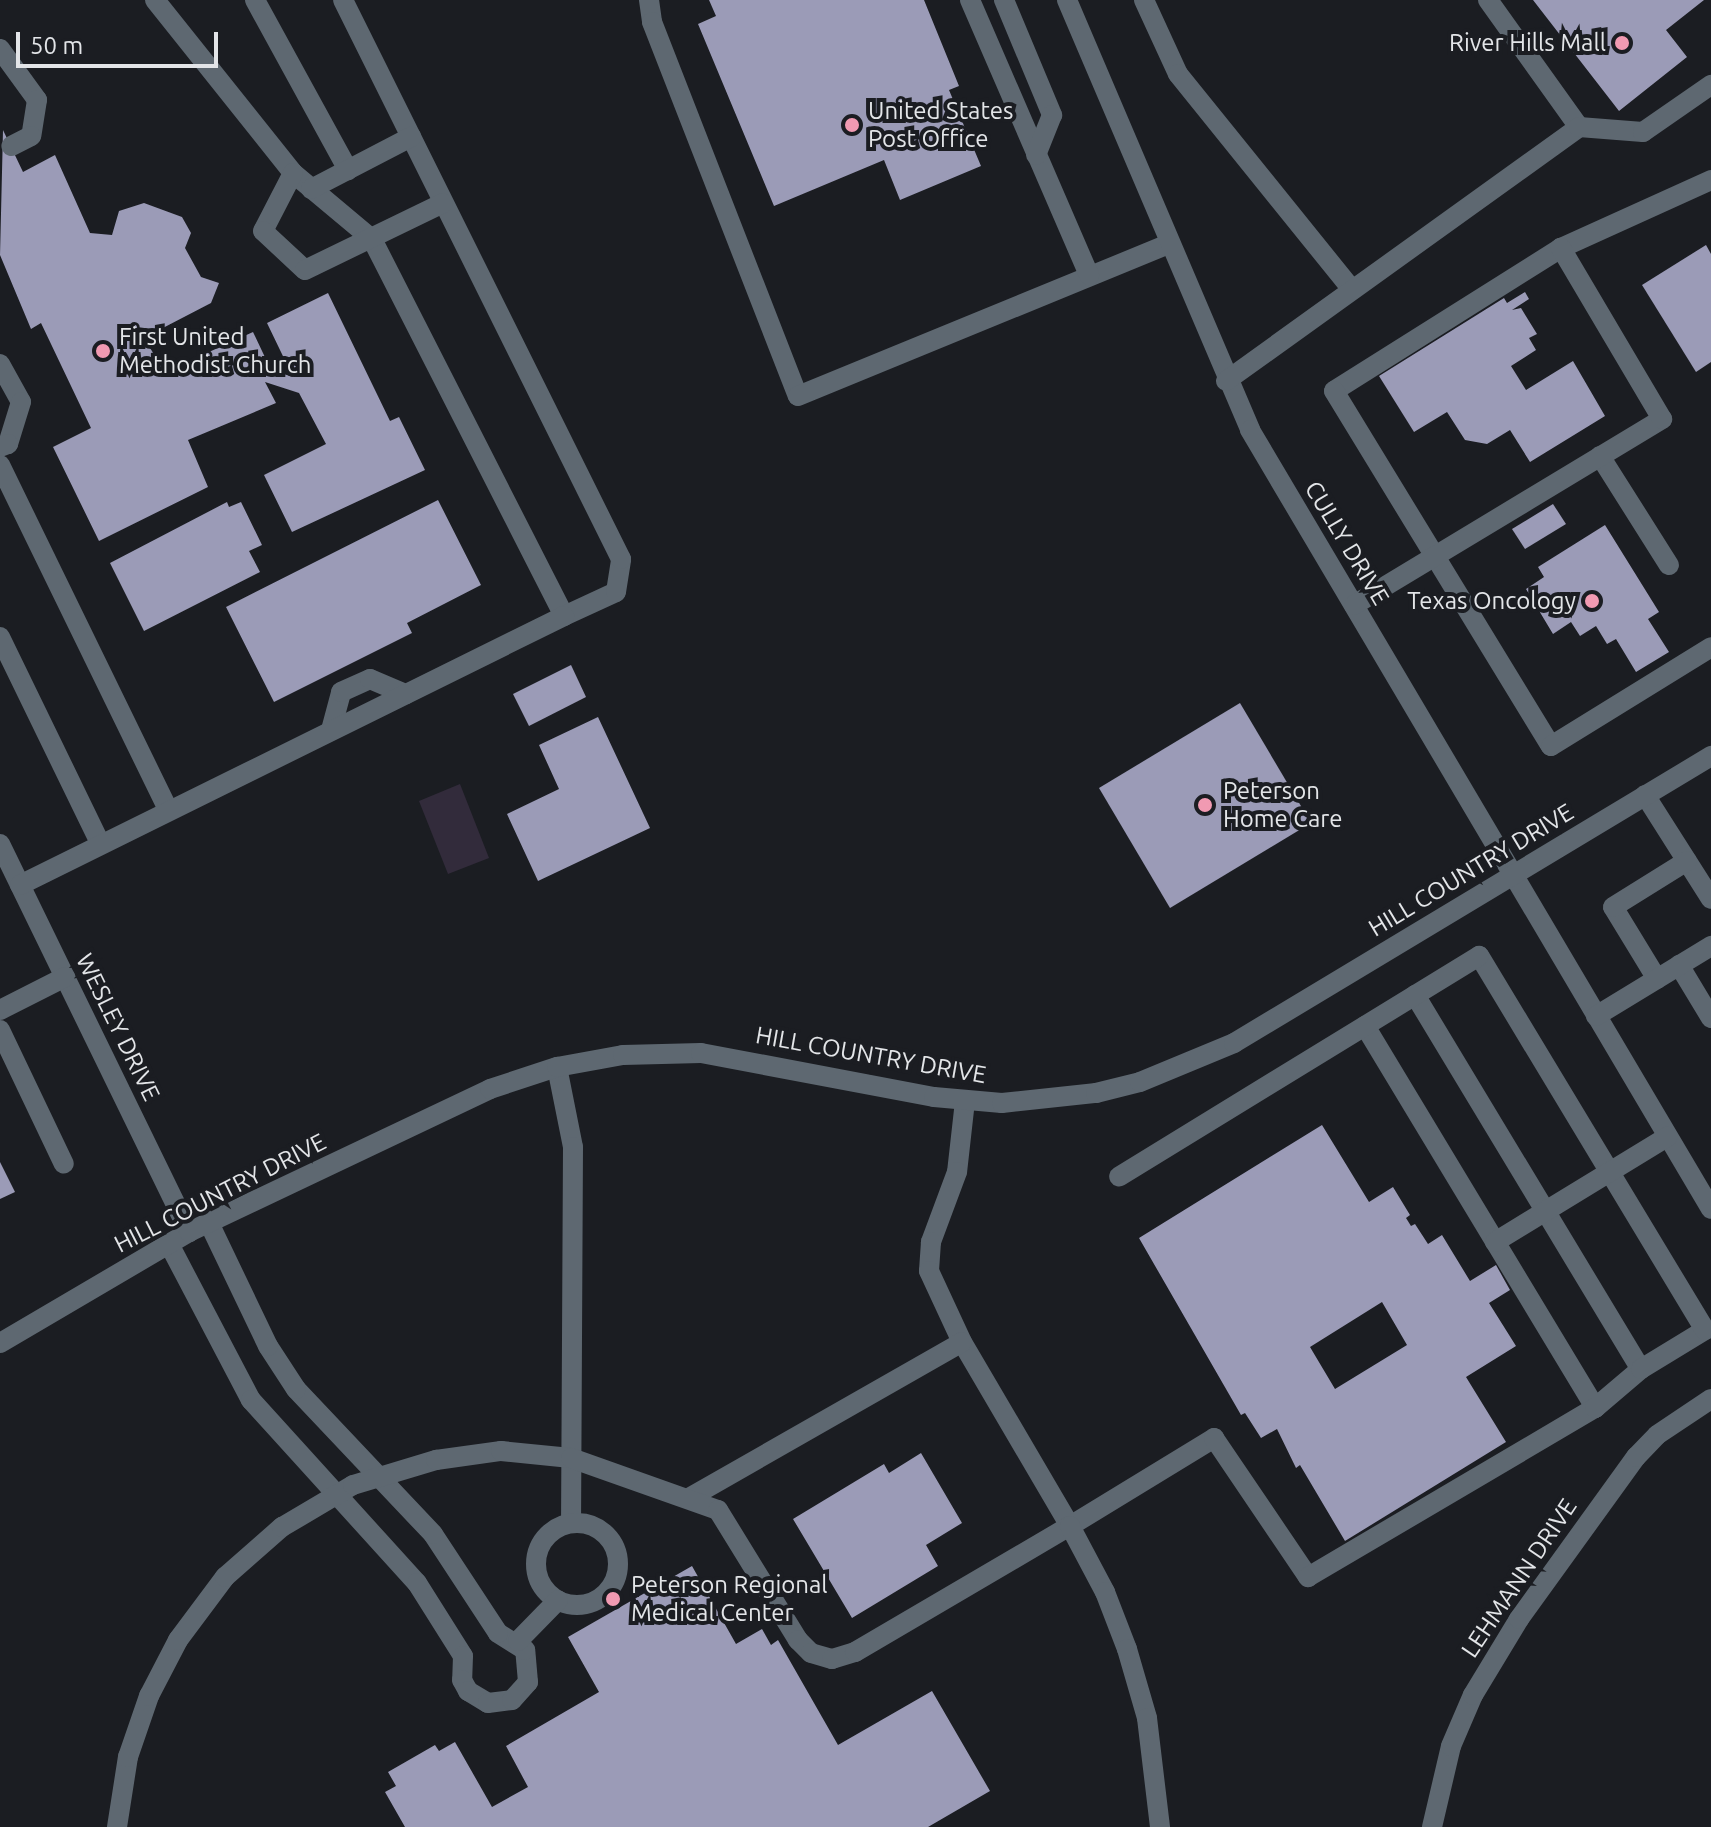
<!DOCTYPE html>
<style>
body{margin:0}
#map{position:relative;width:1711px;height:1827px;overflow:hidden;background:#1b1d22;font-family:Ubuntu,sans-serif}
div>[style]{position:absolute}
.green>*{inset:0;background:#322b3b}
.building>*{inset:0;background:#9b9bb7}
.minor>*{height:20px;margin:-10px;padding:0 10px;transform-origin:10px;border-radius:10px;background:#5e6871}
.minor>.ring{margin:-10px;padding:0;box-sizing:content-box;background:none;border:20px solid #5e6871;border-radius:50%}
.dots>*{width:22px;height:22px;translate:-50% -50%;box-sizing:border-box;border:4px solid #1b1d22;border-radius:50%}
span{translate:-50% -50%;white-space:nowrap;text-align:center;line-height:1.15;-webkit-text-stroke:8px #1b1d22;paint-order:stroke}
.poi-label{font-size:24px;color:#e3e5e8}
.right{translate:-100% -50%;text-align:right}
.left{translate:0 -50%;text-align:left}
.street-label{font-size:24px;color:#e3e5e8}
.scale{position:absolute;left:16px;top:32px;width:202px;height:36px;box-sizing:border-box;border:4px solid #e3e5e8;border-top:0;padding-left:10px;font-size:24px;line-height:28px;white-space:nowrap;color:#e3e5e8;-webkit-text-stroke:6px #1b1d22;paint-order:stroke}
</style>
<div id="map">
<div class="green">
<i style="clip-path:polygon(460px 784px,489px 858px,448px 874px,419px 801px)"></i>
</div>
<div class="building">
<i style="clip-path:polygon(709px 0,924px 0,959px 86px,949px 90px,981px 166px,900px 200px,884px 160px,774px 206px,698px 24px,716px 16px)"></i>
<i style="clip-path:polygon(1533px 0,1704px 0,1666px 30px,1687px 57px,1619px 111px)"></i>
<i style="clip-path:polygon(3px 130px,23px 172px,55px 155px,90px 233px,112px 235px,119px 211px,144px 203px,182px 217px,191px 233px,185px 248px,201px 277px,219px 283px,211px 303px,159px 330px,137px 327px,165px 372px,253px 332px,271px 370px,293px 377px,267px 323px,328px 293px,390px 421px,399px 417px,425px 470px,292px 532px,264px 475px,326px 444px,299px 393px,265px 382px,276px 403px,188px 440px,208px 487px,99px 541px,53px 447px,91px 428px,41px 323px,31px 329px,0 255px)"></i>
<i style="clip-path:polygon(1706px 245px,1711px 254px,1711px 362px,1696px 372px,1642px 285px)"></i>
<i style="clip-path:polygon(1525px 292px,1529px 299px,1512px 310px,1521px 308px,1537px 334px,1529px 338px,1536px 350px,1511px 366px,1526px 390px,1573px 361px,1605px 416px,1530px 462px,1510px 430px,1487px 444px,1465px 440px,1447px 412px,1414px 432px,1379px 376px,1504px 298px,1507px 303px)"></i>
<i style="clip-path:polygon(438px 500px,481px 585px,407px 623px,412px 633px,274px 702px,226px 607px)"></i>
<i style="clip-path:polygon(227px 502px,229px 507px,241px 502px,262px 545px,249px 551px,260px 572px,144px 631px,110px 563px)"></i>
<i style="clip-path:polygon(1553px 504px,1566px 524px,1525px 549px,1512px 529px)"></i>
<i style="clip-path:polygon(1605px 525px,1659px 612px,1648px 619px,1669px 652px,1636px 672px,1616px 639px,1607px 644px,1596px 626px,1580px 636px,1571px 622px,1553px 634px,1526px 589px,1544px 577px,1538px 567px)"></i>
<i style="clip-path:polygon(571px 665px,586px 697px,529px 726px,513px 694px)"></i>
<i style="clip-path:polygon(1240px 703px,1311px 823px,1170px 908px,1099px 788px)"></i>
<i style="clip-path:polygon(598px 717px,650px 828px,538px 881px,507px 814px,559px 789px,539px 745px)"></i>
<i style="clip-path:polygon(evenodd,1322px 1125px,1369px 1202px,1393px 1187px,1410px 1215px,1406px 1218px,1411px 1226px,1415px 1224px,1428px 1244px,1442px 1235px,1470px 1281px,1496px 1265px,1510px 1290px,1489px 1303px,1516px 1346px,1466px 1377px,1506px 1442px,1345px 1541px,1300px 1465px,1296px 1468px,1277px 1429px,1261px 1438px,1245px 1413px,1241px 1415px,1139px 1238px,1322px 1125px,1382px 1302px,1407px 1345px,1335px 1389px,1310px 1347px,1382px 1302px)"></i>
<i style="clip-path:polygon(0 1162px,15px 1192px,0 1199px)"></i>
<i style="clip-path:polygon(921px 1453px,962px 1523px,926px 1545px,938px 1566px,852px 1618px,793px 1519px,884px 1464px,889px 1473px)"></i>
<i style="clip-path:polygon(692px 1566px,736px 1644px,762px 1629px,771px 1645px,778px 1640px,838px 1745px,932px 1691px,990px 1791px,928px 1827px,405px 1827px,385px 1792px,396px 1786px,388px 1772px,435px 1745px,439px 1751px,455px 1742px,492px 1807px,528px 1787px,506px 1746px,599px 1692px,568px 1637px)"></i>
</div>
<div class="minor">
<i style="left:155px;top:0;width:221px;rotate:51.4deg"></i>
<i style="left:293px;top:173px;width:103px;rotate:39.9deg"></i>
<i style="left:372px;top:239px;width:423px;rotate:63deg"></i>
<i style="left:564px;top:616px;width:57px;rotate:-24.8deg"></i>
<i style="left:616px;top:592px;width:33px;rotate:-81deg"></i>
<i style="left:621px;top:559px;width:624px;rotate:-116.44deg"></i>
<i style="left:255px;top:0;width:194px;rotate:61.3deg"></i>
<i style="left:649px;top:0;width:22px;rotate:82deg"></i>
<i style="left:652px;top:22px;width:401px;rotate:68.7deg"></i>
<i style="left:798px;top:396px;width:401px;rotate:-22.3deg"></i>
<i style="left:970px;top:0;width:300px;rotate:66.6deg"></i>
<i style="left:1004px;top:0;width:125px;rotate:67.3deg"></i>
<i style="left:1052px;top:115px;width:43px;rotate:111.8deg"></i>
<i style="left:1067px;top:0;width:467px;rotate:66.9deg"></i>
<i style="left:1250px;top:430px;width:905px;rotate:59.38deg"></i>
<i style="left:1144px;top:0;width:81px;rotate:65.3deg"></i>
<i style="left:1178px;top:74px;width:277px;rotate:51.1deg"></i>
<i style="left:1488px;top:0;width:156px;rotate:54.4deg"></i>
<i style="left:0;top:49px;width:63px;rotate:54deg"></i>
<i style="left:37px;top:100px;width:36px;rotate:99deg"></i>
<i style="left:31px;top:136px;width:22px;rotate:153deg"></i>
<i style="left:293px;top:173px;width:65px;rotate:117.3deg"></i>
<i style="left:263px;top:231px;width:57px;rotate:42.9deg"></i>
<i style="left:305px;top:270px;width:153px;rotate:-25.9deg"></i>
<i style="left:1711px;top:180px;width:165px;rotate:155.6deg"></i>
<i style="left:1561px;top:248px;width:268px;rotate:147.8deg"></i>
<i style="left:1334px;top:391px;width:416px;rotate:58.6deg"></i>
<i style="left:1551px;top:746px;width:188px;rotate:-31.7deg"></i>
<i style="left:311px;top:189px;width:113px;rotate:-27.5deg"></i>
<i style="left:0;top:364px;width:43px;rotate:61.1deg"></i>
<i style="left:21px;top:402px;width:44px;rotate:107.2deg"></i>
<i style="left:8px;top:444px;width:9px;rotate:159deg"></i>
<i style="left:1226px;top:381px;width:435px;rotate:-35.7deg"></i>
<i style="left:1579px;top:127px;width:64px;rotate:4.5deg"></i>
<i style="left:1643px;top:132px;width:83px;rotate:-34.7deg"></i>
<i style="left:1600px;top:456px;width:129px;rotate:57.7deg"></i>
<i style="left:0;top:465px;width:384px;rotate:64deg"></i>
<i style="left:1354px;top:605px;width:360px;rotate:-31.1deg"></i>
<i style="left:1662px;top:419px;width:199px;rotate:-120.6deg"></i>
<i style="left:0;top:637px;width:229px;rotate:64.1deg"></i>
<i style="left:331px;top:730px;width:39px;rotate:-75deg"></i>
<i style="left:341px;top:692px;width:32px;rotate:-24deg"></i>
<i style="left:370px;top:679px;width:39px;rotate:23deg"></i>
<i style="left:1645px;top:795px;width:123px;rotate:57.6deg"></i>
<i style="left:0;top:844px;width:432px;rotate:64deg"></i>
<i style="left:20px;top:885px;width:607px;rotate:-26.31deg"></i>
<i style="left:1679px;top:965px;width:62px;rotate:58.9deg"></i>
<i style="left:1657px;top:979px;width:84px;rotate:-121.4deg"></i>
<i style="left:1613px;top:907px;width:87px;rotate:-31.9deg"></i>
<i style="left:1415px;top:995px;width:437px;rotate:58.9deg"></i>
<i style="left:0;top:1010px;width:73px;rotate:-26.9deg"></i>
<i style="left:1596px;top:1016px;width:135px;rotate:-31.3deg"></i>
<i style="left:1365px;top:1026px;width:446px;rotate:58.9deg"></i>
<i style="left:0;top:1030px;width:148px;rotate:64.5deg"></i>
<i style="left:557px;top:1067px;width:82px;rotate:78.7deg"></i>
<i style="left:573px;top:1147px;width:376px;rotate:90.3deg"></i>
<i style="left:965px;top:1101px;width:71px;rotate:96.4deg"></i>
<i style="left:957px;top:1172px;width:75px;rotate:110.4deg"></i>
<i style="left:931px;top:1242px;width:29px;rotate:94deg"></i>
<i style="left:929px;top:1271px;width:78px;rotate:65.1deg"></i>
<i style="left:962px;top:1342px;width:213px;rotate:59.6deg"></i>
<i style="left:1070px;top:1526px;width:169px;rotate:-31.4deg"></i>
<i style="left:1214px;top:1438px;width:168px;rotate:55.9deg"></i>
<i style="left:1308px;top:1577px;width:333px;rotate:-30.5deg"></i>
<i style="left:1595px;top:1408px;width:60px;rotate:-40.3deg"></i>
<i style="left:1641px;top:1369px;width:75px;rotate:-31.4deg"></i>
<i style="left:1705px;top:1330px;width:437px;rotate:-121.1deg"></i>
<i style="left:1479px;top:956px;width:422px;rotate:148.5deg"></i>
<i style="left:1495px;top:1242px;width:202px;rotate:-31.4deg"></i>
<i style="left:169px;top:1244px;width:176px;rotate:62.3deg"></i>
<i style="left:251px;top:1400px;width:247px;rotate:47.8deg"></i>
<i style="left:417px;top:1583px;width:86px;rotate:57.8deg"></i>
<i style="left:463px;top:1656px;width:24px;rotate:92deg"></i>
<i style="left:462px;top:1680px;width:13px;rotate:61deg"></i>
<i style="left:468px;top:1691px;width:23px;rotate:31deg"></i>
<i style="left:488px;top:1703px;width:24px;rotate:-7deg"></i>
<i style="left:512px;top:1700px;width:24px;rotate:-48deg"></i>
<i style="left:528px;top:1682px;width:32px;rotate:-95deg"></i>
<i style="left:525px;top:1650px;width:32px;rotate:-148deg"></i>
<i style="left:498px;top:1633px;width:118px;rotate:-123.3deg"></i>
<i style="left:433px;top:1534px;width:199px;rotate:-133.4deg"></i>
<i style="left:296px;top:1389px;width:51px;rotate:-123.1deg"></i>
<i style="left:268px;top:1346px;width:136px;rotate:-115.6deg"></i>
<i style="left:0;top:1343px;width:219px;rotate:-30.4deg"></i>
<i style="left:189px;top:1232px;width:333px;rotate:-25.4deg"></i>
<i style="left:490px;top:1089px;width:71px;rotate:-18.2deg"></i>
<i style="left:557px;top:1067px;width:67px;rotate:-10.3deg"></i>
<i style="left:623px;top:1055px;width:78px;rotate:-1.5deg"></i>
<i style="left:701px;top:1053px;width:237px;rotate:10.7deg"></i>
<i style="left:934px;top:1097px;width:68px;rotate:5deg"></i>
<i style="left:1002px;top:1103px;width:95px;rotate:-6.1deg"></i>
<i style="left:1096px;top:1093px;width:45px;rotate:-14deg"></i>
<i style="left:1140px;top:1082px;width:102px;rotate:-22.5deg"></i>
<i style="left:1234px;top:1043px;width:557px;rotate:-31.03deg"></i>
<i style="left:689px;top:1498px;width:314px;rotate:-29.7deg"></i>
<i class="ring" style="left:536px;top:1523px;width:62px;height:62px"></i>
<i style="left:518px;top:1641px;width:57px;rotate:-45.7deg"></i>
<i style="left:117px;top:1827px;width:71px;rotate:-81.1deg"></i>
<i style="left:128px;top:1757px;width:65px;rotate:-71deg"></i>
<i style="left:149px;top:1696px;width:63px;rotate:-62.6deg"></i>
<i style="left:178px;top:1640px;width:79px;rotate:-53.3deg"></i>
<i style="left:225px;top:1577px;width:76px;rotate:-41.3deg"></i>
<i style="left:282px;top:1527px;width:82px;rotate:-30.6deg"></i>
<i style="left:353px;top:1485px;width:87px;rotate:-16.8deg"></i>
<i style="left:436px;top:1460px;width:66px;rotate:-7.9deg"></i>
<i style="left:501px;top:1451px;width:70px;rotate:5.7deg"></i>
<i style="left:571px;top:1458px;width:156px;rotate:19.5deg"></i>
<i style="left:718px;top:1510px;width:153px;rotate:58.4deg"></i>
<i style="left:798px;top:1640px;width:18px;rotate:45deg"></i>
<i style="left:811px;top:1653px;width:22px;rotate:16deg"></i>
<i style="left:832px;top:1659px;width:24px;rotate:-17deg"></i>
<i style="left:855px;top:1652px;width:249px;rotate:-30.4deg"></i>
<i style="left:1070px;top:1526px;width:75px;rotate:62.1deg"></i>
<i style="left:1105px;top:1592px;width:61px;rotate:68.9deg"></i>
<i style="left:1127px;top:1649px;width:72px;rotate:73.8deg"></i>
<i style="left:1147px;top:1718px;width:110px;rotate:83.2deg"></i>
<i style="left:1432px;top:1827px;width:83px;rotate:-76.8deg"></i>
<i style="left:1451px;top:1746px;width:56px;rotate:-66.7deg"></i>
<i style="left:1473px;top:1695px;width:89px;rotate:-58.8deg"></i>
<i style="left:1519px;top:1619px;width:200px;rotate:-54.2deg"></i>
<i style="left:1636px;top:1457px;width:30px;rotate:-46deg"></i>
<i style="left:1657px;top:1435px;width:65px;rotate:-33.7deg"></i>
</div>
<div class="dots">
<i style="left:1622px;top:43px;background:#f19ab2"></i>
<i style="left:852px;top:125px;background:#f19ab2"></i>
<i style="left:103px;top:351px;background:#f19ab2"></i>
<i style="left:1592px;top:601px;background:#f19ab2"></i>
<i style="left:1205px;top:805px;background:#f19ab2"></i>
<i style="left:613px;top:1599px;background:#f19ab2"></i>
</div>
<div class="poi-label">
<span class="right" style="left:1606px;top:43px">River Hills Mall</span>
<span class="left" style="left:868px;top:125px">United States<br>Post Office</span>
<span class="left" style="left:119px;top:351px">First United<br>Methodist Church</span>
<span class="right" style="left:1576px;top:601px">Texas Oncology</span>
<span class="left" style="left:1223px;top:805px">Peterson<br>Home Care</span>
<span class="left" style="left:631px;top:1599px">Peterson Regional<br>Medical Center</span>
</div>
<div class="street-label">
<span style="left:1347px;top:543px;rotate:59deg">CULLY DRIVE</span>
<span style="left:1471px;top:870px;rotate:-31deg">HILL COUNTRY DRIVE</span>
<span style="left:118px;top:1027px;rotate:64deg">WESLEY DRIVE</span>
<span style="left:871px;top:1055px;rotate:10deg">HILL COUNTRY DRIVE</span>
<span style="left:220px;top:1193px;rotate:-27deg">HILL COUNTRY DRIVE</span>
<span style="left:1519px;top:1578px;rotate:-56deg">LEHMANN DRIVE</span>
</div>
<div class="scale">50 m</div>
</div>
